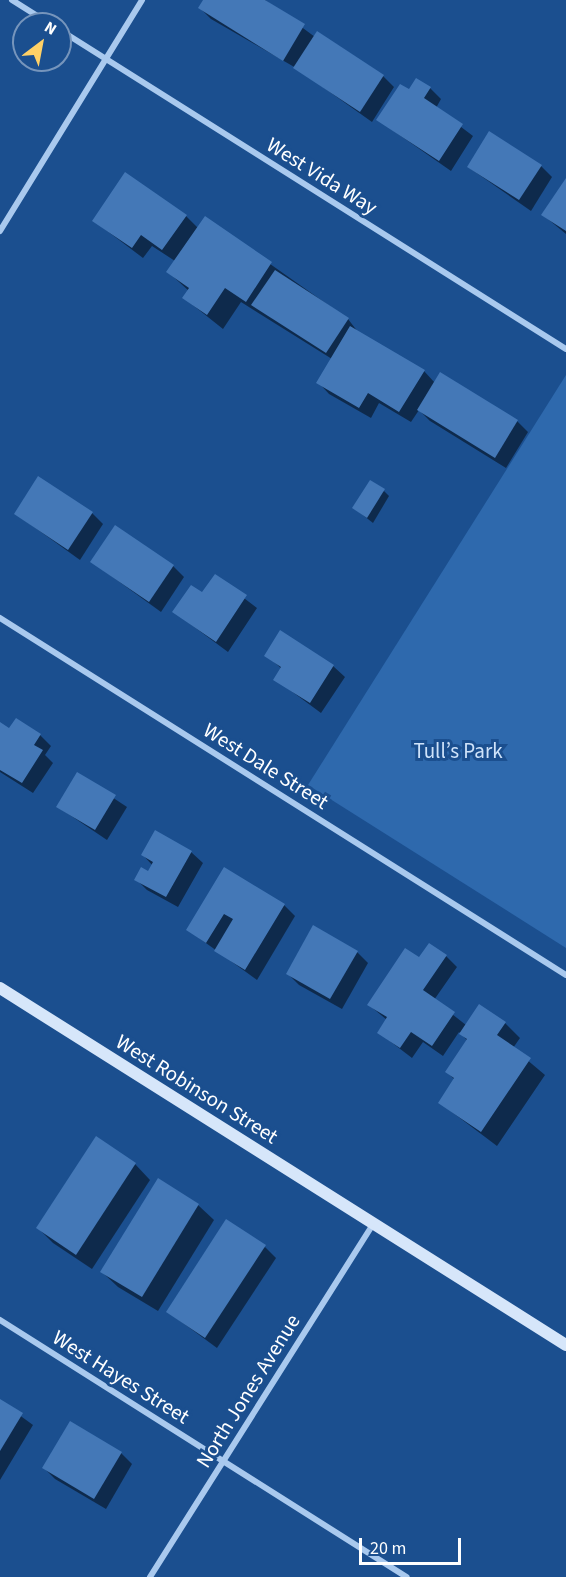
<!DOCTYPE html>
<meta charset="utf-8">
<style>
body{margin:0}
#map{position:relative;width:566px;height:1577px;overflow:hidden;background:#1b4f8f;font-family:"Source Sans 3",sans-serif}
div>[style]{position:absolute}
.green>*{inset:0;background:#2e69ad}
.shadow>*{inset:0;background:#0007}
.building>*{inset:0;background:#4478b7}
.street>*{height:6px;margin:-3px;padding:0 3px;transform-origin:3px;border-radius:3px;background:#a9c9ee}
.secondary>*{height:12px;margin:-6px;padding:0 6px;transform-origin:6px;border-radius:6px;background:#d6e6fa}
span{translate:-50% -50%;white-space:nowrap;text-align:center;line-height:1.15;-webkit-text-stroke:6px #1b4f8f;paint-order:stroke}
.street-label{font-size:21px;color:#fff}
.park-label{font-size:21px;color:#cfe3fa}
.north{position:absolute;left:12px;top:12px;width:60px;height:60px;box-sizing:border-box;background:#1b4f8f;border:2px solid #7695bc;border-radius:50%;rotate:32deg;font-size:16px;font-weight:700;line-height:24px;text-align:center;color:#fff}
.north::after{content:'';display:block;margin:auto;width:21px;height:27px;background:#ffd166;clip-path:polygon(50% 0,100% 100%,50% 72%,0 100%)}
.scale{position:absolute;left:359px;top:1538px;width:102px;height:27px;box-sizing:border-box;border:3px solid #fff;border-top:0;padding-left:8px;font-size:18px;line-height:21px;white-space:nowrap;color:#fff;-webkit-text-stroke:4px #1b4f8f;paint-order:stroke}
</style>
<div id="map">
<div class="green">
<i style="clip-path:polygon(566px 375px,566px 948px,308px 785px)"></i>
</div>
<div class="shadow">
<i style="clip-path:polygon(204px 0,265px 0,315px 37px,383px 76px,394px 87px,372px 122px,296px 68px,211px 19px,200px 8px)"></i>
<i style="clip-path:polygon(430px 88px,441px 99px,436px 108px,473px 136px,451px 171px,378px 120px,409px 91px)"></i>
<i style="clip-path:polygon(541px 166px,552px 177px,531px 211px,468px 167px)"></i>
<i style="clip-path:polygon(566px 181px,566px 234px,543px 215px)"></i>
<i style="clip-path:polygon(186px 216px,198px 228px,205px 218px,348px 319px,358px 332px,424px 371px,435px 383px,517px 421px,528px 432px,506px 468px,430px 421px,419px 410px,411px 422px,379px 403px,371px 418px,329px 394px,318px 382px,332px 359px,241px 302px,223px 329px,184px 298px,189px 291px,168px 272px,175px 261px,152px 246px,143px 258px,94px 221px)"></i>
<i style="clip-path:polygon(384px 491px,389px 496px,373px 523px,354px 508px)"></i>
<i style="clip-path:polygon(92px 513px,103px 524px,80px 560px,16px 514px)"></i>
<i style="clip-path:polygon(92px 562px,173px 566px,184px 577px,161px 612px)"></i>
<i style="clip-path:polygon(215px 576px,257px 608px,228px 652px,174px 612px,203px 594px)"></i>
<i style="clip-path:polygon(266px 655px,333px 666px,345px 677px,321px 713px,275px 679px,282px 669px)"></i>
<i style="clip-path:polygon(0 724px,10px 730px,40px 735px,51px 746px,45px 755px,53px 763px,33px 793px,0 772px)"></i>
<i style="clip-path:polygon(77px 774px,127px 807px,107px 840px,58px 807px)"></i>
<i style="clip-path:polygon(191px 852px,203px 863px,178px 907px,147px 890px,136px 879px,149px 873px,153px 866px,143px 855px)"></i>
<i style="clip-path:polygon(224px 869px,284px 905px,295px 916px,257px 980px,188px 930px)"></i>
<i style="clip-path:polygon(357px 952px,368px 963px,342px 1009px,299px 985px,288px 974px)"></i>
<i style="clip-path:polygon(446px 956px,457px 967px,434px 1000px,466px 1025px,505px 1023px,520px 1038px,513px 1048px,545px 1075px,497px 1146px,440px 1103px,455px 1080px,447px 1072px,468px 1041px,459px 1032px,443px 1056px,423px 1042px,412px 1058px,378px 1032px,387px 1020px,369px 1005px,420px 959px)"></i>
<i style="clip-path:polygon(135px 1164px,150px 1180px,92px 1269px,53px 1243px,38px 1228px)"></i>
<i style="clip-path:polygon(198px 1205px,214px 1220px,158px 1311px,118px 1287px,102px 1272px)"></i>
<i style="clip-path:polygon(265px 1247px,276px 1258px,217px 1348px,168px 1312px)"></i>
<i style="clip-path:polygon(0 1401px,33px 1425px,0 1480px)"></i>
<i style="clip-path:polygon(121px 1453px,132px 1464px,106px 1509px,55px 1479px,44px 1468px)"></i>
</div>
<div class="building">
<i style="clip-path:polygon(203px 0,265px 0,305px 24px,283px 61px,198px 8px)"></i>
<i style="clip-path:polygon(317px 31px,384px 75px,360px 112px,293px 68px)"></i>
<i style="clip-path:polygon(416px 78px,431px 87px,424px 98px,463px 124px,439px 161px,376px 120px,400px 84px,409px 89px)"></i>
<i style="clip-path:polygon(489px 131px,542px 165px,519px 200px,467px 167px)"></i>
<i style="clip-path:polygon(125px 172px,187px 215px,162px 250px,141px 235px,132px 248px,92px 221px)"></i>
<i style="clip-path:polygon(566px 178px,566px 231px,541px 215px)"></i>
<i style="clip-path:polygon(205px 216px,272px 262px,246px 302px,225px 288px,207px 315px,182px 298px,189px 288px,166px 272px)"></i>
<i style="clip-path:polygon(275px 270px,349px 318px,326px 353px,251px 305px)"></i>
<i style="clip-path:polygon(350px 326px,425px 370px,399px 412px,368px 393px,359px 408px,316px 383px)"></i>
<i style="clip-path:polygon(440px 372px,518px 420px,495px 458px,417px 410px)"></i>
<i style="clip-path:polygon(38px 476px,93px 512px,68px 550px,14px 514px)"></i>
<i style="clip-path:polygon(370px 480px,385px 489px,367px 518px,352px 508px)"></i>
<i style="clip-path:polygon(115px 525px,174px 565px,149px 602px,90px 562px)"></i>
<i style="clip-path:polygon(215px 574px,247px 595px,216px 642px,172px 612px,191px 585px,202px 592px)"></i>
<i style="clip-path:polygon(280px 630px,334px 665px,310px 703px,273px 680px,281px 667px,264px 656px)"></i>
<i style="clip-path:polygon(16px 718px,41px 734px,34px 745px,43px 750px,22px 783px,0 770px,0 722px,9px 728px)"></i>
<i style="clip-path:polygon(77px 772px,116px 795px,95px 830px,56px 807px)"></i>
<i style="clip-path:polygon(155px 830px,192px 851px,166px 897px,134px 880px,141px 867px,148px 871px,153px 862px,141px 855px)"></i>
<i style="clip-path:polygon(224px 867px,285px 904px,245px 970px,214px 951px,233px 919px,224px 914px,206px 943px,186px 930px)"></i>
<i style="clip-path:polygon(313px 925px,358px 951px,330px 999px,286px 974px)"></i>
<i style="clip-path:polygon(429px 943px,447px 955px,423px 990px,455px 1012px,432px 1046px,411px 1032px,400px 1048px,377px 1033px,387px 1017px,367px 1005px,405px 948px,419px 957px)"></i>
<i style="clip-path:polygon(479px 1004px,506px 1022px,497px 1035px,531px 1058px,481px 1132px,438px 1103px,454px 1078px,445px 1072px,467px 1039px,459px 1034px)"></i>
<i style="clip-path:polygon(96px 1136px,136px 1163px,76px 1255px,36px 1228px)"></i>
<i style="clip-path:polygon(158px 1178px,199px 1204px,142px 1297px,100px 1272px)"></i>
<i style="clip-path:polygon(226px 1219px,266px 1245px,205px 1338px,166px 1312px)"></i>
<i style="clip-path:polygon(0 1399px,23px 1413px,0 1451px)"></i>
<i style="clip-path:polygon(70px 1421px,122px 1452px,94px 1499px,42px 1468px)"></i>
</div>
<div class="street">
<i style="left:12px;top:0;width:45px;rotate:32.3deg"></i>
<i style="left:60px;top:30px;width:598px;rotate:32.23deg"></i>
<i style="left:0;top:231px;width:271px;rotate:-58.4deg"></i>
<i style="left:0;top:618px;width:669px;rotate:32.24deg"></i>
<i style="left:0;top:1320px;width:481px;rotate:32.3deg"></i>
<i style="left:150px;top:1577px;width:420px;rotate:-57.7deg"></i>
</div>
<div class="secondary">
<i style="left:0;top:988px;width:669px;rotate:32.24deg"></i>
</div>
<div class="street-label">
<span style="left:322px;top:176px;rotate:32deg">West Vida Way</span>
<span style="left:266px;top:766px;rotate:32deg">West Dale Street</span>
<span style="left:197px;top:1089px;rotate:32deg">West Robinson Street</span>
<span style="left:121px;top:1377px;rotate:32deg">West Hayes Street</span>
<span style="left:248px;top:1391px;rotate:-58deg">North Jones Avenue</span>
</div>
<div class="park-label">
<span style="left:458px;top:751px">Tull’s Park</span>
</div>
<div class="north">N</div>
<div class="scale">20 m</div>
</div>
